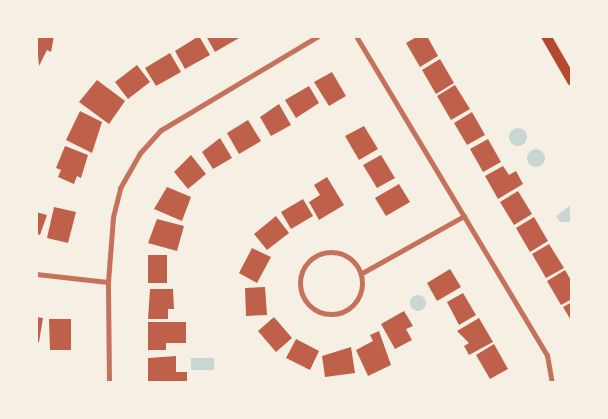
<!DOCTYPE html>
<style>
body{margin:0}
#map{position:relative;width:608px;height:419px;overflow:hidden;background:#f6efe4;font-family:"DejaVu Sans",sans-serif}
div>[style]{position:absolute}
.water>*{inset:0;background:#c9d6d2}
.round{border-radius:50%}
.building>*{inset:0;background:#bf614a}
.minor>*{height:5px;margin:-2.5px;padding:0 2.5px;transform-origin:2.5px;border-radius:2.5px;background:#c5725c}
.minor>.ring{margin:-2.5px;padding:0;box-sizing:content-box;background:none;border:5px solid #c5725c;border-radius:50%}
.secondary>*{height:10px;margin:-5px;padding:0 5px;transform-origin:5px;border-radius:5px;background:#b5482f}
span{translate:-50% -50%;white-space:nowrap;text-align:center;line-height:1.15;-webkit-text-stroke:4.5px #f6efe4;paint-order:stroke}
.frame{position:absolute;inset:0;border:38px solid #f6efe4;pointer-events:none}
</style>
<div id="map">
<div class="water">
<i class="round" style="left:509px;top:128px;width:18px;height:18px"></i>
<i class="round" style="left:527px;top:149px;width:18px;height:18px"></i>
<i style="clip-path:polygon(572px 204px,572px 222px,560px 222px,556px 216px)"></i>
<i class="round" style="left:410px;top:295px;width:16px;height:16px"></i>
<i style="clip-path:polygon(191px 358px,214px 358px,214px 370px,191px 370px)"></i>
</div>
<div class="building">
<i style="clip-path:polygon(36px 36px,54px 36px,51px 52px,47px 50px,39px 66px)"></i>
<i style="clip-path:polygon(199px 36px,210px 55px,185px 69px,175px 51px)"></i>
<i style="clip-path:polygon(206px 36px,238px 36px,239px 38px,215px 52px)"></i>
<i style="clip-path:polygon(418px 36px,427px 36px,438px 56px,420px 67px,406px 43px)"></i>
<i style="clip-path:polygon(170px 53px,181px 72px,156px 86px,145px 68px)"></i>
<i style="clip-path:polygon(440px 59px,454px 83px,436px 94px,422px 70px)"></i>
<i style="clip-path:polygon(137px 65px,150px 82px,128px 99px,115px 82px)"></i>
<i style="clip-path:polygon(332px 72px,346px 96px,329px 106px,314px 82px)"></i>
<i style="clip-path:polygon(97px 80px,125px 101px,109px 124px,79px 102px)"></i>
<i style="clip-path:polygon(455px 85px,470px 109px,451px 120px,437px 96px)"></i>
<i style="clip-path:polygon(309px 86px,319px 103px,296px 118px,285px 100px)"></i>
<i style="clip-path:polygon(279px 104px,291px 125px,271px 136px,260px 117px)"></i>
<i style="clip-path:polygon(80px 111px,102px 122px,92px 153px,66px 140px)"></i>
<i style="clip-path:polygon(472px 112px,485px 135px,467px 145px,454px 123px)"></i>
<i style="clip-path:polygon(248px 120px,261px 141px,239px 154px,227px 133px)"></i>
<i style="clip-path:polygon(364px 126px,378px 149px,359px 160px,345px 136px)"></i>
<i style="clip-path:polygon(220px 138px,232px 158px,213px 169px,202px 152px)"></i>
<i style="clip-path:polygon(488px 139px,501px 162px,483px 172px,470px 149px)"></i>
<i style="clip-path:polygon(65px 146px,88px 155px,81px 178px,77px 176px,74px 184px,58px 177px,61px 170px,56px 168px)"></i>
<i style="clip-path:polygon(191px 155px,206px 174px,188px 189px,174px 172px)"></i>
<i style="clip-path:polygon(381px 155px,395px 178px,377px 188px,363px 165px)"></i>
<i style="clip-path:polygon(503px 166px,509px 175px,516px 171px,523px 184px,498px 199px,485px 176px)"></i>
<i style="clip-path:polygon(327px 177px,344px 205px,319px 220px,309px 202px,320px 195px,314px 185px)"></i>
<i style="clip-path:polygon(399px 184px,410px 202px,386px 216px,375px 198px)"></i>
<i style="clip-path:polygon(167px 187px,191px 197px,182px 221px,154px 209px)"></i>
<i style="clip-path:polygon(518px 191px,532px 214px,514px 225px,500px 202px)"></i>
<i style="clip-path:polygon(303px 199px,313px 216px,291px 229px,281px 212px)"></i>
<i style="clip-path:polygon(54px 207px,76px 212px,68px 243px,47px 238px)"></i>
<i style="clip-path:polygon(36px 212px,47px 215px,40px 235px,36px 233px)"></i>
<i style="clip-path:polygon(276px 216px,289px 233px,267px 250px,254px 234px)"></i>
<i style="clip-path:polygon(534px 217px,548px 241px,530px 252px,516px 228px)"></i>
<i style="clip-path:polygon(157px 219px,184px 226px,177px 251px,148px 243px)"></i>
<i style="clip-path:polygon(549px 244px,564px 268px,546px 278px,532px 254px)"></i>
<i style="clip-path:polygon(252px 248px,271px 257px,257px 283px,239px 273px)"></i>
<i style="clip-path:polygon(148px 255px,167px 255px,167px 283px,148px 283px)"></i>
<i style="clip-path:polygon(450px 269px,461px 287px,437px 301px,427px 283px)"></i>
<i style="clip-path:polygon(565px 270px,572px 282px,572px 299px,561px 305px,547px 281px)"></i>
<i style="clip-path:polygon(265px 287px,267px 315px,246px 316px,245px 288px)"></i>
<i style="clip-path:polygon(150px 289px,173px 289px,174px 309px,168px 309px,168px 319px,148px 319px)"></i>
<i style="clip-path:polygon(463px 293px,476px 315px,459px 325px,447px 302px)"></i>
<i style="clip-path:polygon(572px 302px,572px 322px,563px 307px)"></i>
<i style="clip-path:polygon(404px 311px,413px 326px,406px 329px,412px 340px,395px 349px,381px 324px)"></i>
<i style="clip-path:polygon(36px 317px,43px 318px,39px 342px,36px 342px)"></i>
<i style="clip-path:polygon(274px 317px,292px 338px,276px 352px,258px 331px)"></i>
<i style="clip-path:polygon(479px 318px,493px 342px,469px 355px,464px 346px,469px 343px,457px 331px)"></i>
<i style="clip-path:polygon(49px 319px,71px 319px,71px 350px,50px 350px)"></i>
<i style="clip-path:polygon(148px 322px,186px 322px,186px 343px,166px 343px,166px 350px,148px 350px)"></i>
<i style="clip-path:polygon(379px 331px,391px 365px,368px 376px,356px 350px,373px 341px,370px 335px)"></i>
<i style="clip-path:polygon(296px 339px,319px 351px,310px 370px,286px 358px)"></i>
<i style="clip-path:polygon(494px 344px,508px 369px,490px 379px,476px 355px)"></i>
<i style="clip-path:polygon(351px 347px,355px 373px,325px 377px,322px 356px)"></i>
<i style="clip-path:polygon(176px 356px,176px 372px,187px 372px,187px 383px,148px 383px,148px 358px)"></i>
</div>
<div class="minor">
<i style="left:356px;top:36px;width:372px;rotate:59.1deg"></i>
<i style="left:547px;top:355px;width:28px;rotate:80deg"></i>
<i class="ring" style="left:300px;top:252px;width:57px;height:57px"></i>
<i style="left:362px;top:273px;width:117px;rotate:-29.2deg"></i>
<i style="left:36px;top:274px;width:72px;rotate:6.3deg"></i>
<i style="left:109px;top:383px;width:101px;rotate:-90.6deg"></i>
<i style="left:108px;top:282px;width:65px;rotate:-85.6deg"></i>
<i style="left:113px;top:217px;width:30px;rotate:-76deg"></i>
<i style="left:120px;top:188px;width:40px;rotate:-60.3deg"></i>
<i style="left:140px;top:153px;width:31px;rotate:-48deg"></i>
<i style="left:161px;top:130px;width:183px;rotate:-30.9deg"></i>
</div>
<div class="secondary">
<i style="left:546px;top:36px;width:52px;rotate:60deg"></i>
</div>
<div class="frame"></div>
</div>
